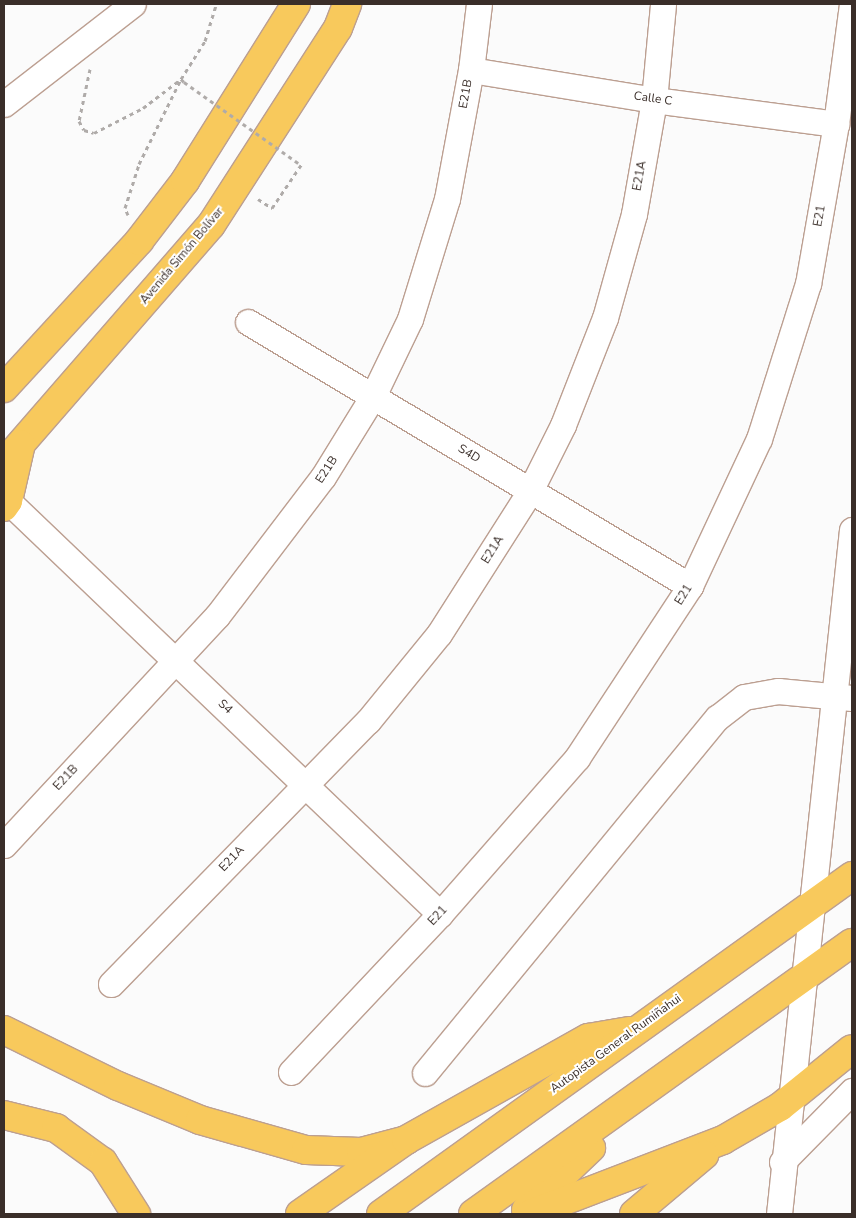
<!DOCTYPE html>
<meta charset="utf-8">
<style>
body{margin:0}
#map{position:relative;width:856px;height:1218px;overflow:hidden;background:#fbfbfb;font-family:"Nunito Sans",sans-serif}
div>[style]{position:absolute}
.path>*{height:3px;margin-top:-1.5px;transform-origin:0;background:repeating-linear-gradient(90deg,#afaba9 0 4px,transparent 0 8px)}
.roads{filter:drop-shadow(1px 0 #bc9f91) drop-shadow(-1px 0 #bc9f91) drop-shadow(0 1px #bc9f91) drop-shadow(0 -1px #bc9f91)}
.street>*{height:25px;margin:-12.5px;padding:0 12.5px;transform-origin:12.5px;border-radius:12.5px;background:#fff}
.highway>*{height:28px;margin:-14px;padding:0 14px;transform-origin:14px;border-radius:14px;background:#f8c95c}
.path-bridge>*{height:3px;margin-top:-1.5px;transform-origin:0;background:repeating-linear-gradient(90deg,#afaba9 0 4px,transparent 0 8px)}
span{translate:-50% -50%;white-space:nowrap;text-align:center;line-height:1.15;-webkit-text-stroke:4px #fff;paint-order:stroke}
.street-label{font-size:12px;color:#3a2e29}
.frame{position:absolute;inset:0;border:5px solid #3a2e29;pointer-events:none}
</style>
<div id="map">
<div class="path">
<i style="left:90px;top:69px;width:53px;rotate:101.9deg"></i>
<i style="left:79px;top:121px;width:10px;rotate:61deg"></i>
<i style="left:84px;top:130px;width:10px;rotate:17deg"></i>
<i style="left:94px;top:133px;width:55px;rotate:-27deg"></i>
<i style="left:143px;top:108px;width:48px;rotate:-37.3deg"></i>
<i style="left:181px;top:79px;width:4px;rotate:45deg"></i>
<i style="left:258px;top:199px;width:17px;rotate:33deg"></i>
<i style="left:272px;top:208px;width:52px;rotate:-56deg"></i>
<i style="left:128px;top:215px;width:8px;rotate:-113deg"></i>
<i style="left:125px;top:208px;width:46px;rotate:-72.3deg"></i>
<i style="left:139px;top:164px;width:95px;rotate:-63.7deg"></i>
<i style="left:181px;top:79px;width:45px;rotate:-57.7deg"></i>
<i style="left:205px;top:41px;width:39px;rotate:-73deg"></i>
</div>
<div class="roads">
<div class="street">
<i style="left:471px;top:70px;width:185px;rotate:9.3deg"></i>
<i style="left:654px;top:100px;width:184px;rotate:7.5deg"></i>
<i style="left:4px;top:104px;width:163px;rotate:-37.8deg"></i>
<i style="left:248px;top:322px;width:515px;rotate:30.85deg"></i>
<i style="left:8px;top:501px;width:598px;rotate:43.71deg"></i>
<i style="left:4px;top:845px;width:313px;rotate:-47.1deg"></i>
<i style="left:217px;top:616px;width:175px;rotate:-52.7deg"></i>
<i style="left:323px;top:477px;width:95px;rotate:-58.3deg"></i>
<i style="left:373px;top:396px;width:85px;rotate:-64.3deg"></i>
<i style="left:410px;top:319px;width:126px;rotate:-72.9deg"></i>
<i style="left:447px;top:199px;width:131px;rotate:-79.5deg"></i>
<i style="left:471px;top:70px;width:66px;rotate:-83.1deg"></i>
<i style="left:111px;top:984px;width:368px;rotate:-45.7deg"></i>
<i style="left:368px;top:721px;width:112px;rotate:-50.8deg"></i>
<i style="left:439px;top:634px;width:169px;rotate:-57.5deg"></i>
<i style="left:530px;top:491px;width:74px;rotate:-63.4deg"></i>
<i style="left:563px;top:425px;width:115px;rotate:-68.6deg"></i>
<i style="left:605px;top:318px;width:108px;rotate:-74.4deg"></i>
<i style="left:634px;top:214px;width:116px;rotate:-80deg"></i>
<i style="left:654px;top:100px;width:96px;rotate:-84.6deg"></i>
<i style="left:291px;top:1072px;width:217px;rotate:-46.7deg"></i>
<i style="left:440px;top:914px;width:208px;rotate:-48.7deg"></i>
<i style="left:577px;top:758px;width:206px;rotate:-56.7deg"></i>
<i style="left:690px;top:586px;width:162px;rotate:-64.9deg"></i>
<i style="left:759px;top:439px;width:163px;rotate:-72.5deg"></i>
<i style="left:808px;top:284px;width:162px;rotate:-80.1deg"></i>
<i style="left:836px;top:124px;width:121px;rotate:-82.4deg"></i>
<i style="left:425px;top:1073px;width:460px;rotate:-50.6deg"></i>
<i style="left:717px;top:718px;width:34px;rotate:-38deg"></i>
<i style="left:744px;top:697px;width:35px;rotate:-10deg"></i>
<i style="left:778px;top:691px;width:74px;rotate:5.4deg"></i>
<i style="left:782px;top:1162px;width:100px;rotate:-45.4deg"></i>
<i style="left:779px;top:1214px;width:688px;rotate:-83.91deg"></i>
</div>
<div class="highway">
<i style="left:4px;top:388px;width:200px;rotate:-47.4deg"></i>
<i style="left:139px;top:241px;width:76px;rotate:-52.5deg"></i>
<i style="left:185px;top:181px;width:209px;rotate:-57.9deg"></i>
<i style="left:4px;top:463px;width:315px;rotate:-49deg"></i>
<i style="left:211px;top:225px;width:234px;rotate:-57.2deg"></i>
<i style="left:338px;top:28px;width:26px;rotate:-69deg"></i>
<i style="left:4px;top:507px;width:7px;rotate:-56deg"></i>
<i style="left:8px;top:501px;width:58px;rotate:-77.2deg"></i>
<i style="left:4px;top:1030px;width:127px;rotate:26.2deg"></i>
<i style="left:118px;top:1086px;width:89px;rotate:22.5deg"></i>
<i style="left:200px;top:1120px;width:110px;rotate:15.8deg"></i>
<i style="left:306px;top:1150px;width:55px;rotate:2.1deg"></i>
<i style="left:361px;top:1152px;width:47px;rotate:-14.9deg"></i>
<i style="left:4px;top:1115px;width:54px;rotate:14deg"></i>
<i style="left:56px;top:1128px;width:58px;rotate:35.9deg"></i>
<i style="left:103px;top:1162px;width:62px;rotate:57.6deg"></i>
<i style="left:526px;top:1210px;width:90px;rotate:-43.6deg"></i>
<i style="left:300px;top:1214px;width:129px;rotate:-34.9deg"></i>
<i style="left:406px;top:1140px;width:209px;rotate:-29.3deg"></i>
<i style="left:588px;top:1038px;width:43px;rotate:-9.5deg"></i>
<i style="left:381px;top:1214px;width:580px;rotate:-35.66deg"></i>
<i style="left:473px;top:1214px;width:466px;rotate:-35.6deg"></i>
<i style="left:530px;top:1214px;width:207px;rotate:-21deg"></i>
<i style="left:723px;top:1140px;width:66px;rotate:-30.1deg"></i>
<i style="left:780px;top:1107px;width:92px;rotate:-38.9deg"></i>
<i style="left:634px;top:1214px;width:92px;rotate:-40.1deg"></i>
</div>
</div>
<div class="path-bridge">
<i style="left:184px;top:82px;width:143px;rotate:35.4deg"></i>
</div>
<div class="street-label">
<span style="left:466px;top:94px;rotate:-80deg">E21B</span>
<span style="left:653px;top:99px;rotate:8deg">Calle C</span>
<span style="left:640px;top:176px;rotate:-80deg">E21A</span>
<span style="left:820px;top:216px;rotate:-80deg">E21</span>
<span style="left:182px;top:256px;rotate:-50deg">Avenida Simón Bolívar</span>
<span style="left:469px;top:454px;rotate:31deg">S4D</span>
<span style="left:327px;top:470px;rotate:-57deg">E21B</span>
<span style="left:493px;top:550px;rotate:-58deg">E21A</span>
<span style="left:684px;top:595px;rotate:-58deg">E21</span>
<span style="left:225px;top:707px;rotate:44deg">S4</span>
<span style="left:66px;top:778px;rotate:-47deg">E21B</span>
<span style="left:232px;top:859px;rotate:-46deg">E21A</span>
<span style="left:438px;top:916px;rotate:-47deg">E21</span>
<span style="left:616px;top:1044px;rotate:-36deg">Autopista General Rumiñahui</span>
</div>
<div class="frame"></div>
</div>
